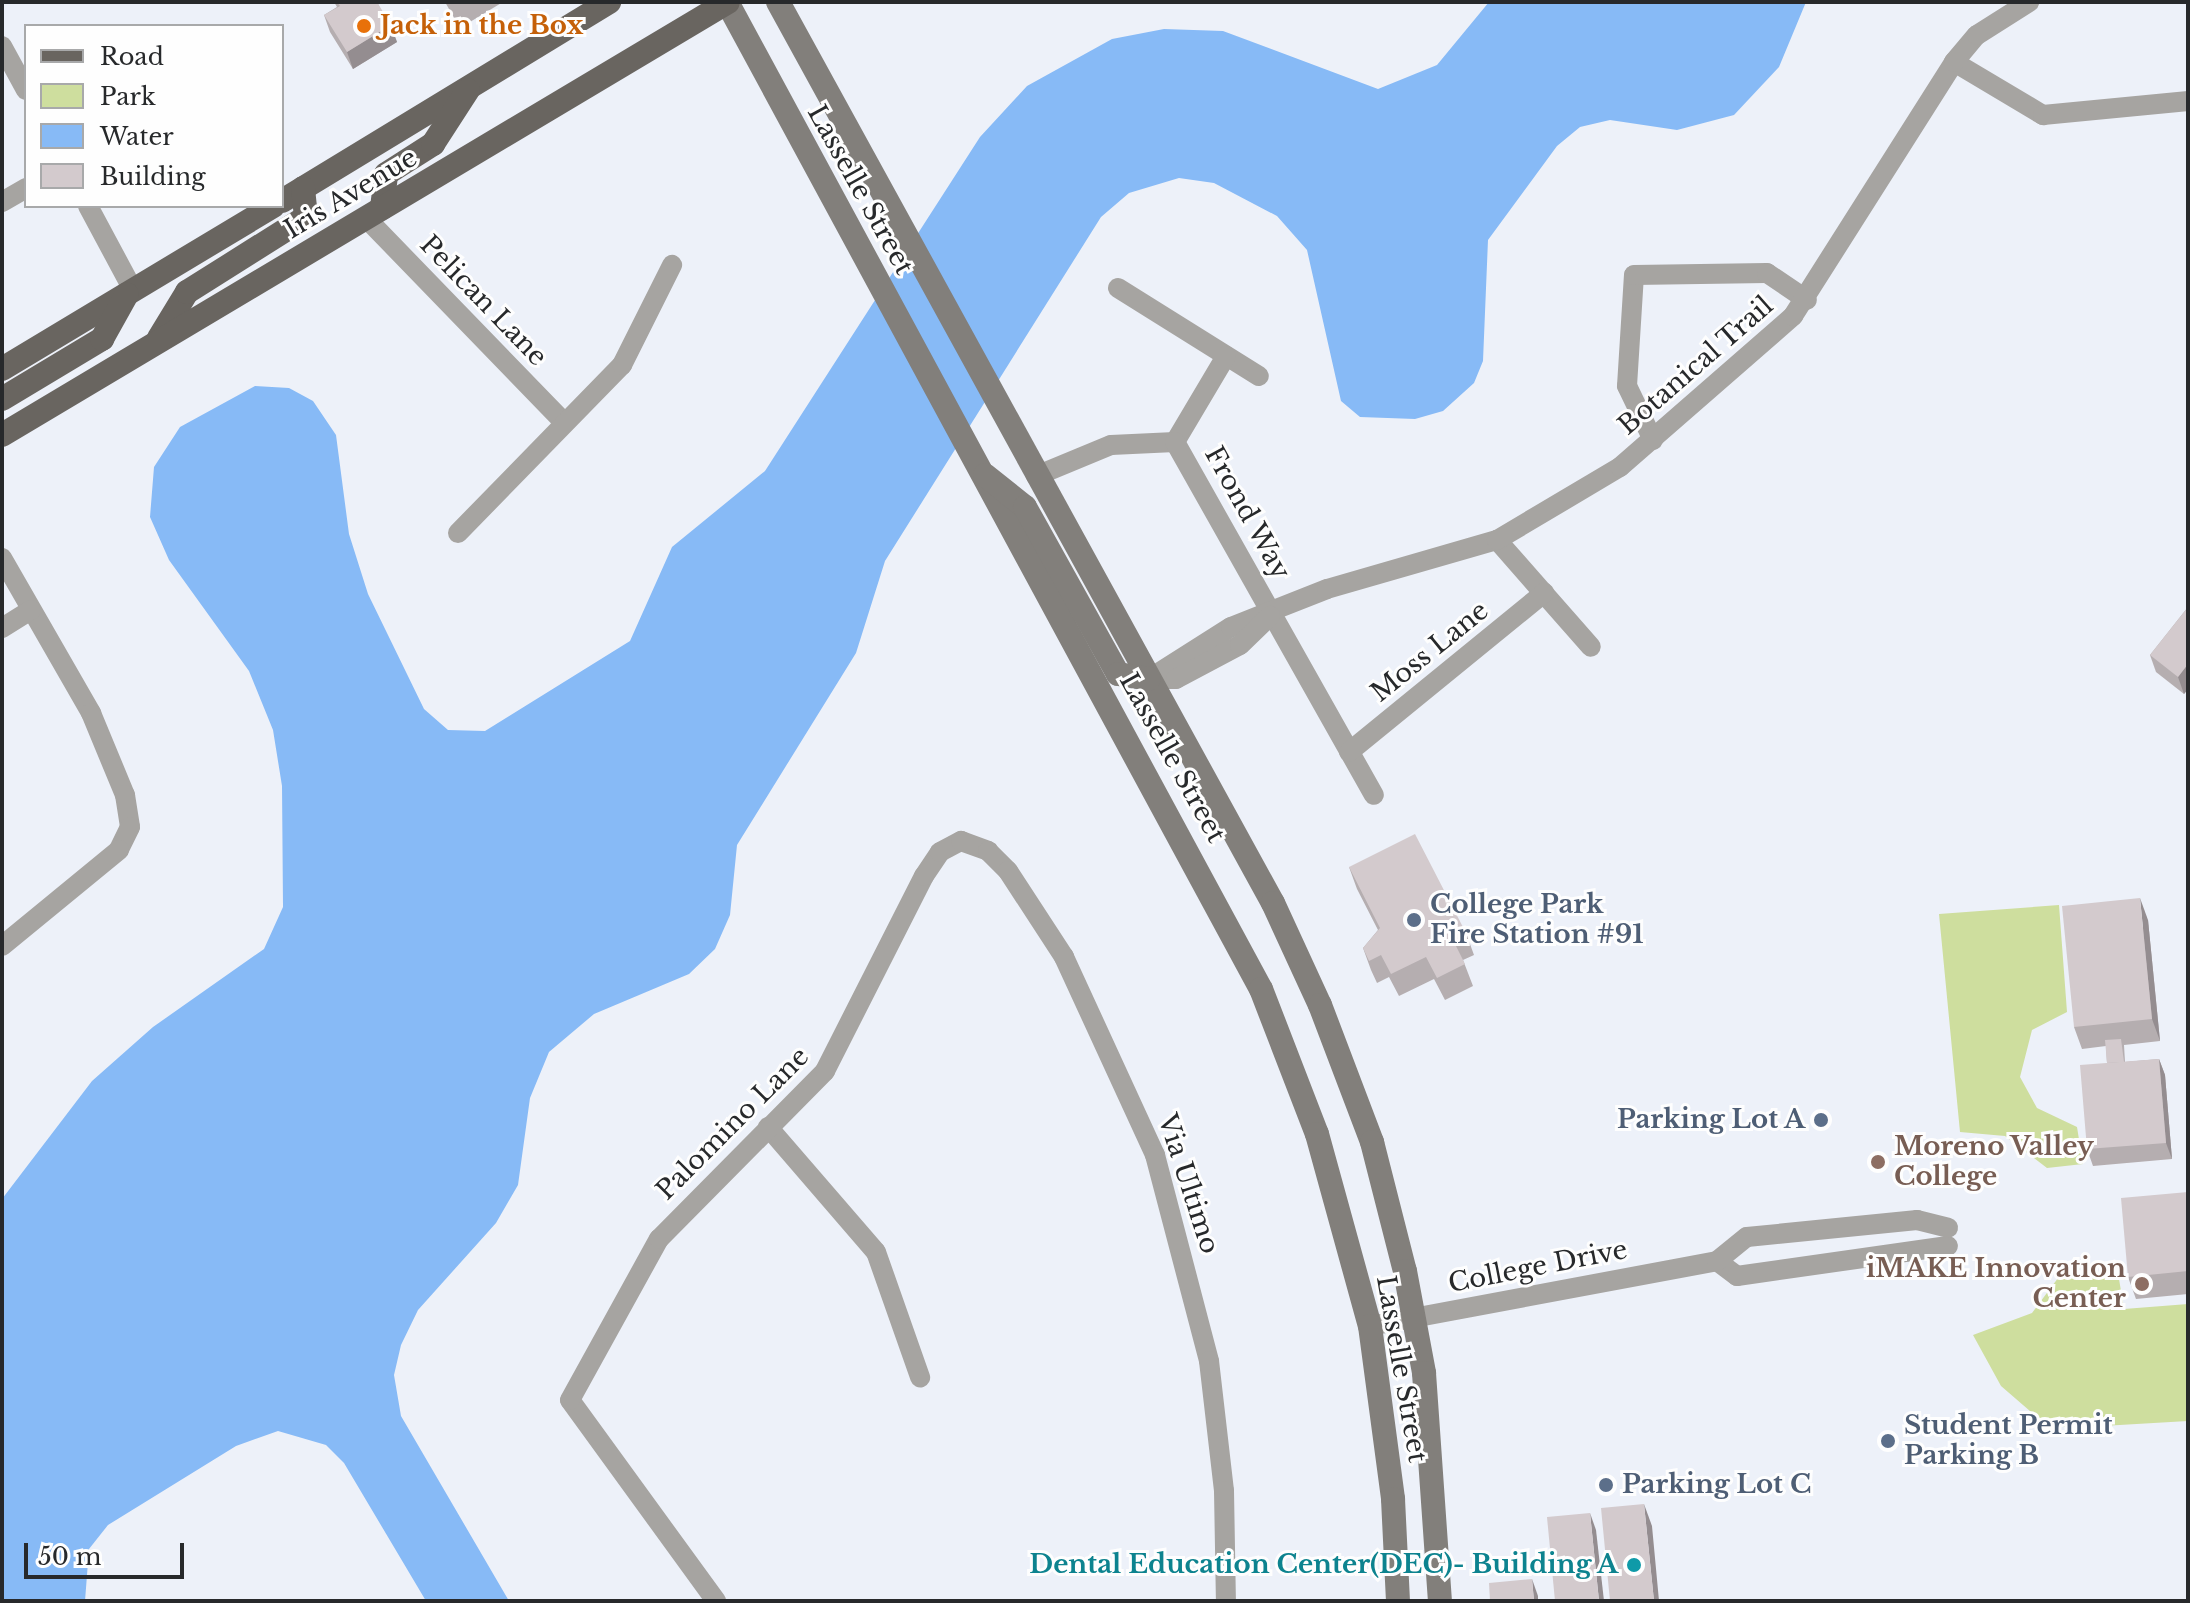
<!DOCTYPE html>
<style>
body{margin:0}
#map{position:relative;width:2190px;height:1603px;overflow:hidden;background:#edf1f9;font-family:"Libre Baskerville",serif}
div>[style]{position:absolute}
.green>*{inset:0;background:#cede9e}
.water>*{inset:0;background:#87baf6}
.street>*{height:20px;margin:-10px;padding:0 10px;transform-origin:10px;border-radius:10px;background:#a6a4a1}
.secondary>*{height:24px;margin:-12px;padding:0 12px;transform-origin:12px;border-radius:12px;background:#827f7b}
.primary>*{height:24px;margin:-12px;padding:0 12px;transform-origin:12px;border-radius:12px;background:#696560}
.wall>*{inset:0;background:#b5aeb0}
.shaded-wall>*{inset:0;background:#948d90}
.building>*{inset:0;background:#d3cacd}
.dots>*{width:22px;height:22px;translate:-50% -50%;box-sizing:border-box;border:4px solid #fefefe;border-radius:50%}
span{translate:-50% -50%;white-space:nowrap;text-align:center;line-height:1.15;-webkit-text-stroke:6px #fefefe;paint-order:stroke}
.food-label{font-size:26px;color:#c56008;font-weight:700}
.left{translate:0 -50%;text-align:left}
.street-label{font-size:26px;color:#27292b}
.service-label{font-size:26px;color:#4e5e75;font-weight:700}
.right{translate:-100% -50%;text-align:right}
.education-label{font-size:26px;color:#785e54;font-weight:700}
.culture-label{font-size:26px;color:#0d838f;font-weight:700}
.frame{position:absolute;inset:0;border:4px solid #27292b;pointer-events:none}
.legend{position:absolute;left:24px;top:24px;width:260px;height:184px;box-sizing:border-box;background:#fefefe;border:2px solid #a8a9aa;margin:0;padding:10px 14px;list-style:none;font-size:24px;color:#27292b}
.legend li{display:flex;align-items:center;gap:16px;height:40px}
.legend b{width:40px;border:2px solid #a8a9aa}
.scale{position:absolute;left:24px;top:1543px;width:160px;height:36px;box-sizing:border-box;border:4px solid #27292b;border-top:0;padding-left:10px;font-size:24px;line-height:28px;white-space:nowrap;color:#27292b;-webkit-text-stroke:6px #fefefe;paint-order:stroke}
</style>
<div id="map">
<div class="green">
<i style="clip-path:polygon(2059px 905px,2067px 1012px,2032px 1030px,2020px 1077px,2037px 1108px,2077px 1127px,2083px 1164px,2047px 1168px,2005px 1136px,1960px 1132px,1939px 914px)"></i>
<i style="clip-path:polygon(2079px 1267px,2081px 1277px,2118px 1273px,2124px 1309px,2188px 1304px,2188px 1421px,2068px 1428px,2037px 1417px,2001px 1386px,1973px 1335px,2032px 1313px,2064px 1270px)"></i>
</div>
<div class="water">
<i style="clip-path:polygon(1489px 2px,1806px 2px,1779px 67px,1734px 115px,1677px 130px,1610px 120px,1580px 127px,1557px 146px,1488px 240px,1483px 361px,1474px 383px,1443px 411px,1415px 419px,1360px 417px,1341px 401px,1307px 250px,1277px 216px,1214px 183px,1179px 178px,1129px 193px,1101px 217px,885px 561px,856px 653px,737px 845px,730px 915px,715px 949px,689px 974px,594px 1014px,549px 1052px,530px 1098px,518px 1185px,496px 1223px,418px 1310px,401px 1345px,394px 1375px,401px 1416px,509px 1601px,426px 1601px,344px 1463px,326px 1445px,278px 1431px,236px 1446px,108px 1525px,89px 1549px,85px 1601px,2px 1601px,2px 1199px,92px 1081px,153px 1027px,264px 949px,283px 907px,282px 786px,273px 730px,249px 671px,169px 560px,150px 517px,154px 467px,180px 427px,255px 386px,289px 388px,313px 401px,336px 435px,349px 534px,368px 594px,424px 709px,448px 730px,485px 731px,630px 641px,672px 547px,765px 471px,980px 137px,1027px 86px,1112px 39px,1164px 29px,1223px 31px,1378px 89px,1437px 65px)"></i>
</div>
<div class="street">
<i style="left:2px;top:46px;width:50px;rotate:61.4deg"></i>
<i style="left:1954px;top:62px;width:104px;rotate:30.8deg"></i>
<i style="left:2043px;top:115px;width:146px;rotate:-5.5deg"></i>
<i style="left:2px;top:202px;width:28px;rotate:-30deg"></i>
<i style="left:88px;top:206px;width:95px;rotate:61.8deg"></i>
<i style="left:366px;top:218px;width:283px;rotate:45.9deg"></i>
<i style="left:1118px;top:288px;width:166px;rotate:32deg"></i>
<i style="left:1653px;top:440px;width:60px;rotate:-115.7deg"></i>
<i style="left:1627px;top:386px;width:111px;rotate:-86.4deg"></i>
<i style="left:1634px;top:275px;width:133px;rotate:-0.9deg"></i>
<i style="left:1767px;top:273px;width:48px;rotate:34deg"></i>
<i style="left:1175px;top:442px;width:100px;rotate:-59.3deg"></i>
<i style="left:1036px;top:476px;width:81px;rotate:-22.5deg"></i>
<i style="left:1111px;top:445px;width:64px;rotate:-2.7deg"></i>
<i style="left:1175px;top:442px;width:405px;rotate:60.6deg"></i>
<i style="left:458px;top:533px;width:235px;rotate:-45.7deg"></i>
<i style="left:622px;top:365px;width:112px;rotate:-63.4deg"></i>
<i style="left:1497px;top:540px;width:142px;rotate:48.7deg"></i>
<i style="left:2px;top:558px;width:179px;rotate:60.1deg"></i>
<i style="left:91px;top:713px;width:89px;rotate:67.5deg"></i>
<i style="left:125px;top:795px;width:32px;rotate:81deg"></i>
<i style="left:130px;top:827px;width:25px;rotate:116deg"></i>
<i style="left:119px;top:850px;width:151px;rotate:140.6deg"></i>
<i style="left:2px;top:628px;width:34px;rotate:-32deg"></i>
<i style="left:1149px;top:679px;width:97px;rotate:-32.4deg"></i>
<i style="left:1231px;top:627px;width:103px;rotate:-21.6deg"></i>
<i style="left:1327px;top:589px;width:177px;rotate:-16.1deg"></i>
<i style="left:1497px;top:540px;width:143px;rotate:-30.7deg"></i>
<i style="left:1620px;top:467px;width:230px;rotate:-41.1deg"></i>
<i style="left:1793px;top:316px;width:301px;rotate:-57.6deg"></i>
<i style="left:1954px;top:62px;width:35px;rotate:-50deg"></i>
<i style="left:1977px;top:35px;width:62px;rotate:-32.4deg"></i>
<i style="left:1149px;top:679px;width:27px"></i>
<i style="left:1176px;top:679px;width:72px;rotate:-28deg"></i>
<i style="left:1240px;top:645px;width:42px;rotate:-44deg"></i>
<i style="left:1349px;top:752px;width:252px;rotate:-39.2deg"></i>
<i style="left:768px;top:1127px;width:165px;rotate:49.2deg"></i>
<i style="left:876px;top:1252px;width:133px;rotate:70.6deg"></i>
<i style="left:1717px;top:1261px;width:25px;rotate:37deg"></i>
<i style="left:1737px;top:1276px;width:213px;rotate:-8.1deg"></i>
<i style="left:1370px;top:1326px;width:353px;rotate:-10.6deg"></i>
<i style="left:1717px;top:1261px;width:38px;rotate:-39deg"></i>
<i style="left:1747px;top:1237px;width:171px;rotate:-5.7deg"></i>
<i style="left:1917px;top:1220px;width:32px;rotate:14deg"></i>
<i style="left:716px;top:1601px;width:248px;rotate:-126deg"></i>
<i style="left:570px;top:1400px;width:184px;rotate:-61.1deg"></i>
<i style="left:659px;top:1239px;width:236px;rotate:-45.3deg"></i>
<i style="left:825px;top:1071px;width:219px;rotate:-63.1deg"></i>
<i style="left:924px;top:876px;width:29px;rotate:-56deg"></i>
<i style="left:940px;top:852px;width:24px;rotate:-28deg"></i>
<i style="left:961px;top:841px;width:29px;rotate:20deg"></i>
<i style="left:988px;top:851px;width:28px;rotate:45deg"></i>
<i style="left:1008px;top:871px;width:103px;rotate:56.9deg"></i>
<i style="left:1064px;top:957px;width:218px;rotate:65.3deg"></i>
<i style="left:1155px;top:1155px;width:213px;rotate:75.3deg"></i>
<i style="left:1209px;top:1361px;width:131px;rotate:83.4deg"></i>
<i style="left:1224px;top:1491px;width:110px;rotate:89deg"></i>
</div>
<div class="secondary">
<i style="left:727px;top:2px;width:1122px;rotate:61.59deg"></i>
<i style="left:1261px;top:989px;width:155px;rotate:68.9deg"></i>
<i style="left:1317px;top:1134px;width:199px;rotate:74.6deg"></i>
<i style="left:1370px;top:1326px;width:175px;rotate:82.4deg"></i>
<i style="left:1393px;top:1499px;width:102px;rotate:87.2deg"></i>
<i style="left:778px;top:2px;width:1028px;rotate:61.22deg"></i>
<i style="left:1273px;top:903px;width:112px;rotate:65.3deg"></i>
<i style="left:1320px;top:1005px;width:147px;rotate:69.2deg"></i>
<i style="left:1372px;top:1142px;width:133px;rotate:75.7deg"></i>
<i style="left:1405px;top:1271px;width:104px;rotate:79.4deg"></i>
<i style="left:1424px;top:1373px;width:229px;rotate:86deg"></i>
<i style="left:985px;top:475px;width:51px;rotate:38.7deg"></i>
<i style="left:1025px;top:507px;width:191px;rotate:60.9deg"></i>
<i style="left:1118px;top:674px;width:31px;rotate:9deg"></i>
</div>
<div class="primary">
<i style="left:282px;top:201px;width:383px;rotate:-31.3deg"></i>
<i style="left:382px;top:208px;width:34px;rotate:-83deg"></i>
<i style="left:386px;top:174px;width:56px;rotate:-32.6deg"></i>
<i style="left:433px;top:144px;width:64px;rotate:-57.1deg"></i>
<i style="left:159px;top:338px;width:54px;rotate:-58.7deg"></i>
<i style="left:187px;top:292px;width:141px;rotate:-32.2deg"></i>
<i style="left:306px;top:217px;width:29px;rotate:-96deg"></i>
<i style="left:2px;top:369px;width:316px;rotate:-31deg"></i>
<i style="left:2px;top:399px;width:117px;rotate:-31deg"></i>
<i style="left:102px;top:339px;width:51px;rotate:-60.9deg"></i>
<i style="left:2px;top:435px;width:845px;rotate:-30.81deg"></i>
</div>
<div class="wall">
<i style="clip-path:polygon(334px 2px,377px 2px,397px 42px,353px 69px,330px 32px,324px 15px,337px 7px)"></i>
<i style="clip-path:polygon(445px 2px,503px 2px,460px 28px)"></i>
<i style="clip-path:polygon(2188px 607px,2188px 689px,2184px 694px,2156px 672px,2150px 655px)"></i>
<i style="clip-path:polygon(1349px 867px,1466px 933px,1474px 955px,1463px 960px,1473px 986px,1445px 1000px,1434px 979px,1399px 996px,1389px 977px,1377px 983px,1371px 970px,1363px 948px,1378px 930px,1357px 889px)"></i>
<i style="clip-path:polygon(2148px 920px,2160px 1041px,2124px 1045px,2125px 1062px,2159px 1059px,2165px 1075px,2172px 1159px,2093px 1166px,2087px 1149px,2107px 1063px,2106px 1046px,2082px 1049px,2074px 1027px)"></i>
<i style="clip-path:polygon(2188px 1192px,2188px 1294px,2136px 1299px,2128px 1277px)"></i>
</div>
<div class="shaded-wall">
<i style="clip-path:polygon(391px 25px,397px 42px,353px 69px,347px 52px)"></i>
<i style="clip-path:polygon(2188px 664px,2188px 689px,2184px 694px,2178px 677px)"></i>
<i style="clip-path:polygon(2140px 898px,2148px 920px,2160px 1041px,2152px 1019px)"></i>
<i style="clip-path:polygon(2159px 1059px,2165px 1075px,2172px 1159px,2166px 1143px)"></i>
<i style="clip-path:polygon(1644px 1504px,1652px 1526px,1659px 1601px,1654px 1601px)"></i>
<i style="clip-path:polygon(1590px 1513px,1596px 1530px,1604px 1601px,1599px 1601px)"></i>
<i style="clip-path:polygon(1532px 1579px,1538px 1596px,1538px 1601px,1534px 1601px)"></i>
</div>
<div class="building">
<i style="clip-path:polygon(337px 2px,377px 2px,391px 25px,347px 52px,324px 15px,340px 6px)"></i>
<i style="clip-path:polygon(2188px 607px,2188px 664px,2178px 677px,2150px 655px)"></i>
<i style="clip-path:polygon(1415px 834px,1466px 933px,1453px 940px,1465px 964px,1437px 978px,1426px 957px,1391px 974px,1381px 955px,1369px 961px,1363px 948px,1380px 928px,1349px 867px)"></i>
<i style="clip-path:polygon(2140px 898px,2152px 1019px,2074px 1027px,2062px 906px)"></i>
<i style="clip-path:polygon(2121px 1039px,2124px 1062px,2107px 1063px,2105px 1040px)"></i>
<i style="clip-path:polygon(2159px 1059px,2166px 1143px,2087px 1149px,2080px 1065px)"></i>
<i style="clip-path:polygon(2188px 1192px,2188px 1271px,2128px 1277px,2121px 1198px)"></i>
<i style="clip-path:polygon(1644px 1504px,1654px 1601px,1610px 1601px,1601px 1508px)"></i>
<i style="clip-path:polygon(1590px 1513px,1599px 1601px,1555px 1601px,1547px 1517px)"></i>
<i style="clip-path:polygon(1532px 1579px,1534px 1601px,1490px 1601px,1489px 1583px)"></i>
</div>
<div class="dots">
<i style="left:364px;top:26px;background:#e8710a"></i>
<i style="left:1414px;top:920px;background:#5c6f8a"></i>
<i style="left:1821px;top:1120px;background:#5c6f8a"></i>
<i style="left:1878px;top:1162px;background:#8d6e63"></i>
<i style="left:2142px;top:1284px;background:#8d6e63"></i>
<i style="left:1888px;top:1441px;background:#5c6f8a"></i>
<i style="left:1606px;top:1485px;background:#5c6f8a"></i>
<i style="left:1634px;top:1565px;background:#0f9aa8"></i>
</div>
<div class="food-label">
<span class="left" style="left:380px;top:26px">Jack in the Box</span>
</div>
<div class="street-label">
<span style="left:860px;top:190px;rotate:61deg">Lasselle Street</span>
<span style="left:351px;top:194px;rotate:-31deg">Iris Avenue</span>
<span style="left:483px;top:301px;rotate:46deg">Pelican Lane</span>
<span style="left:1696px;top:366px;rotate:-41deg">Botanical Trail</span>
<span style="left:1247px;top:513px;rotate:61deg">Frond Way</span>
<span style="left:1430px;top:652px;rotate:-39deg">Moss Lane</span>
<span style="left:1172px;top:758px;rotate:61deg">Lasselle Street</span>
<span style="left:733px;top:1124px;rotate:-45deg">Palomino Lane</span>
<span style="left:1188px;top:1184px;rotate:72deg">Via Ultimo</span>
<span style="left:1538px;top:1267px;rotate:-11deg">College Drive</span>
<span style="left:1401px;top:1369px;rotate:80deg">Lasselle Street</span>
</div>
<div class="service-label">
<span class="left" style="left:1430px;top:920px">College Park<br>Fire Station #91</span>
<span class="right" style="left:1805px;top:1120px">Parking Lot A</span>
<span class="left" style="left:1904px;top:1441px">Student Permit<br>Parking B</span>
<span class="left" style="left:1622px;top:1485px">Parking Lot C</span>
</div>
<div class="education-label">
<span class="left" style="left:1894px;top:1162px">Moreno Valley<br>College</span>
<span class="right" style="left:2126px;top:1284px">iMAKE Innovation<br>Center</span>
</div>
<div class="culture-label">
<span class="right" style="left:1618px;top:1565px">Dental Education Center(DEC)- Building A</span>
</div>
<div class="frame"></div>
<ul class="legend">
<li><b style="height:10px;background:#696560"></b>Road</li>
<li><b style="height:22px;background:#cede9e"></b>Park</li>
<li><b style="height:22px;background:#87baf6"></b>Water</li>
<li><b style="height:22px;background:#d3cacd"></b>Building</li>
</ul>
<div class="scale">50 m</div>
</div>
